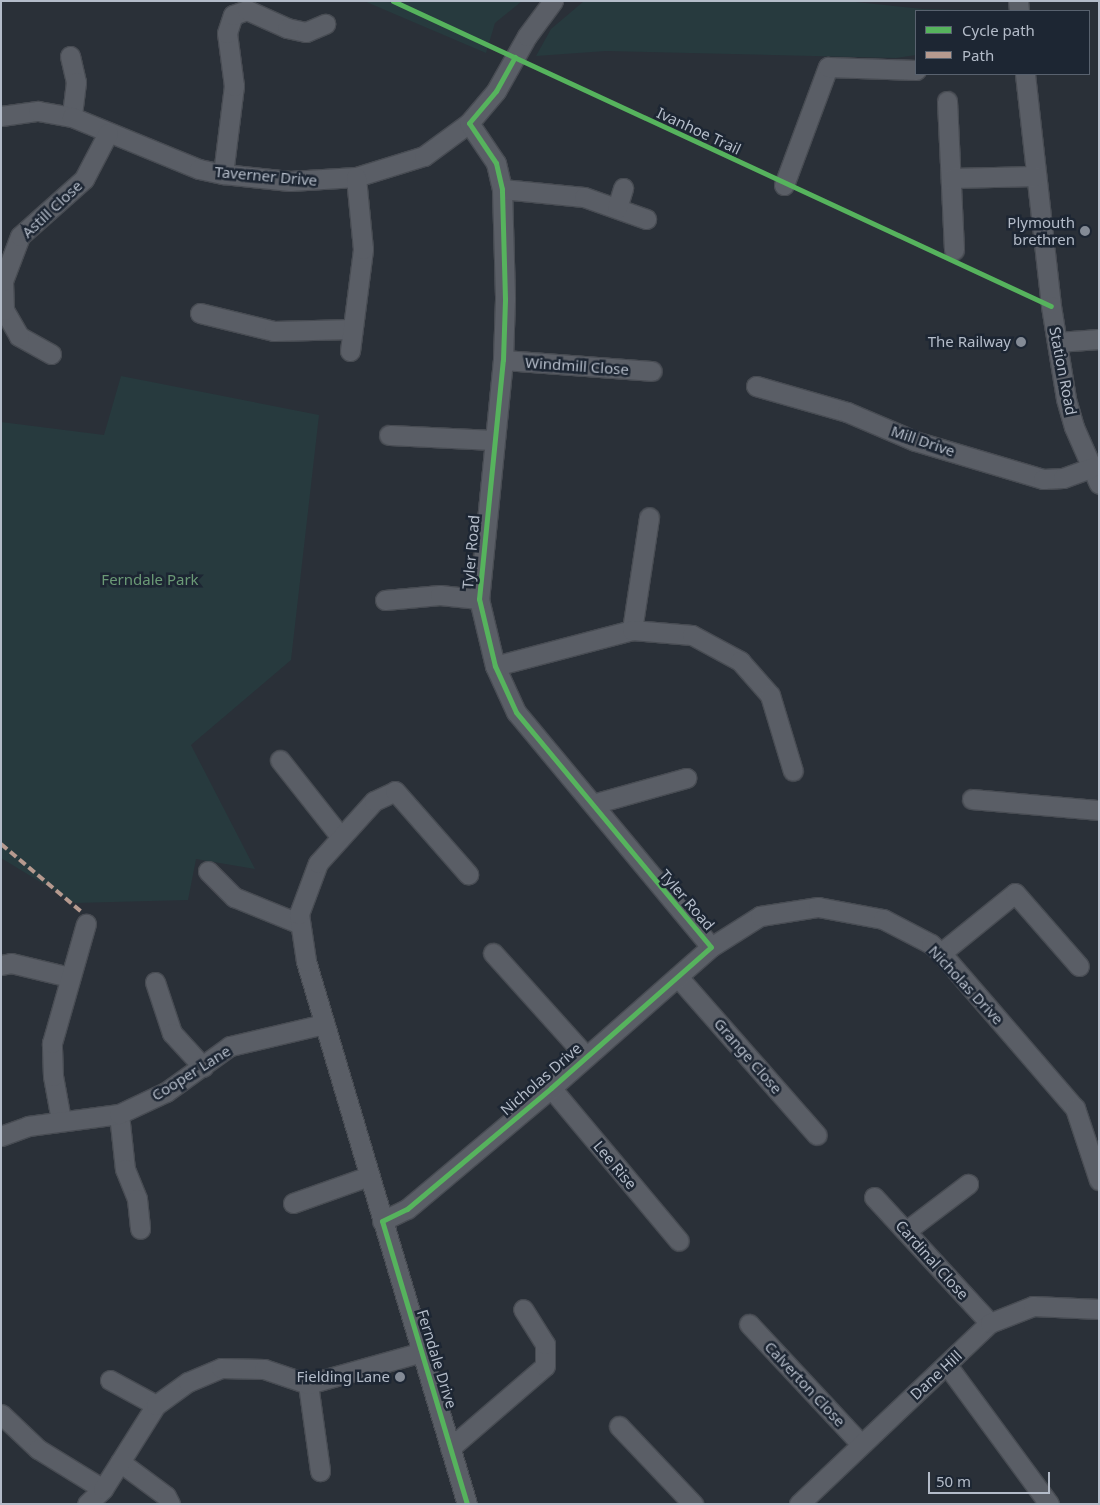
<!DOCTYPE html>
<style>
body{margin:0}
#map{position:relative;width:1100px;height:1505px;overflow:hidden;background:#2a3038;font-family:"Noto Sans",sans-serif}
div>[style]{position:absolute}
.green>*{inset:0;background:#273a3e}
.roads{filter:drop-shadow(1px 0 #484c53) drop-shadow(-1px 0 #484c53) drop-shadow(0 1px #484c53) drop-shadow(0 -1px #484c53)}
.minor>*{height:19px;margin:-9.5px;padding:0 9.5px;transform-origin:9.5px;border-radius:9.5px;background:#5a5e66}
.quiet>*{height:4px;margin-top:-2px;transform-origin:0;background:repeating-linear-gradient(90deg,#b69a8f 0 8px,transparent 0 12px)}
.cycleway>*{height:5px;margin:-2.5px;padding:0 2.5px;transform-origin:2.5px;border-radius:2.5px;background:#56b35d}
.dots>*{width:14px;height:14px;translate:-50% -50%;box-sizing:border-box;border:2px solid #1d2633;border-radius:50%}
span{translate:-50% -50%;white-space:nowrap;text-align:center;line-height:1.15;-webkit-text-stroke:5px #1d2633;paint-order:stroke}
.street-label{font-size:15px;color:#b4bcc9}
.poi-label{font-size:15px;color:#b4bcc9}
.right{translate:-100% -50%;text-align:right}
.park-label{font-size:15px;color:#6b9a76}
.frame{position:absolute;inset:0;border:2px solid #b4bcc9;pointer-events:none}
.legend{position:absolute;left:915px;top:10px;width:175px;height:65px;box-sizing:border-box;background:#1d2633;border:1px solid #59626f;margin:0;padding:6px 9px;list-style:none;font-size:15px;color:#b4bcc9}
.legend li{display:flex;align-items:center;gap:10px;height:25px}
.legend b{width:25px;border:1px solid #59626f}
.scale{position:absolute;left:928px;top:1472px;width:122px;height:22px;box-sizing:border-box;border:2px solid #b4bcc9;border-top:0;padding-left:6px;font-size:15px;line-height:18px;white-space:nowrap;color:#b4bcc9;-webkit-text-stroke:4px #1d2633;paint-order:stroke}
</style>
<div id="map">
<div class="green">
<i style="clip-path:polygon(364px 1px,522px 1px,495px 23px,486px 53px)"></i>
<i style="clip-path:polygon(584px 1px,846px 1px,923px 9px,1004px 11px,916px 11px,916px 55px,896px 58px,606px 51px,536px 56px,551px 29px)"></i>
<i style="clip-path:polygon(121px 376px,319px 415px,291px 660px,191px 745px,255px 869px,196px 859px,188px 900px,75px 903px,1px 858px,1px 422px,104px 435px)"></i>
</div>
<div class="roads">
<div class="minor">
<i style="left:1018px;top:1px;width:10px;rotate:84deg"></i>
<i style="left:70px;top:56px;width:27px;rotate:77deg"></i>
<i style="left:76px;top:82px;width:35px;rotate:97deg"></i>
<i style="left:1025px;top:74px;width:233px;rotate:83.6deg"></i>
<i style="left:1051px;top:306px;width:94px;rotate:80.8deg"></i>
<i style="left:1066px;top:399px;width:29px;rotate:74deg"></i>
<i style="left:1074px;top:427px;width:62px;rotate:66.3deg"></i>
<i style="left:947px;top:101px;width:149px;rotate:87.3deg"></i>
<i style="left:1px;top:116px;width:37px;rotate:-8deg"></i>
<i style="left:38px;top:111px;width:35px;rotate:10deg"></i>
<i style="left:72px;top:117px;width:137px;rotate:22.3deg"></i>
<i style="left:199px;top:169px;width:25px;rotate:12deg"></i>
<i style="left:223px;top:174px;width:67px;rotate:6deg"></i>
<i style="left:290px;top:181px;width:66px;rotate:-3.5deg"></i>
<i style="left:356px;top:177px;width:71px;rotate:-17.2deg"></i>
<i style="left:424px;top:156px;width:56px;rotate:-36.3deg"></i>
<i style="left:469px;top:123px;width:42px;rotate:-49.8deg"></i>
<i style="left:496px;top:91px;width:63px;rotate:-60.6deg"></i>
<i style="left:527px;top:36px;width:44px;rotate:-53.4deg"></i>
<i style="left:469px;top:123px;width:48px;rotate:56deg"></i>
<i style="left:496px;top:163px;width:27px;rotate:77deg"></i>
<i style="left:502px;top:189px;width:110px;rotate:88.4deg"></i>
<i style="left:505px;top:299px;width:61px;rotate:91.9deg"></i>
<i style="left:503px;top:360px;width:240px;rotate:95.7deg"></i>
<i style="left:479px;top:599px;width:69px;rotate:76.6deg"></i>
<i style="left:495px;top:666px;width:51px;rotate:65.5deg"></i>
<i style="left:516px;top:712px;width:305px;rotate:50.3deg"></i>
<i style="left:223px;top:174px;width:89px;rotate:-82.9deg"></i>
<i style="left:234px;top:86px;width:53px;rotate:-97.5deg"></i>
<i style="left:227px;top:33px;width:19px;rotate:-72deg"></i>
<i style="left:233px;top:15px;width:15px;rotate:-20deg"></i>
<i style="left:247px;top:10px;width:44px;rotate:24.2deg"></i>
<i style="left:287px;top:28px;width:19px;rotate:12deg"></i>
<i style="left:306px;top:32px;width:21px;rotate:-23deg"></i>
<i style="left:951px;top:178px;width:85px;rotate:-1.3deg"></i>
<i style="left:784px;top:185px;width:126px;rotate:-69.6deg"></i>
<i style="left:828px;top:67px;width:88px;rotate:2deg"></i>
<i style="left:502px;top:189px;width:82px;rotate:5.6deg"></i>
<i style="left:584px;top:197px;width:66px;rotate:19.5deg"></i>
<i style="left:617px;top:208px;width:21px;rotate:-73deg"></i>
<i style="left:200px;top:313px;width:76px;rotate:13.7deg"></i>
<i style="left:274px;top:331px;width:78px;rotate:-1.5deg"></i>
<i style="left:1057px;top:342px;width:42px;rotate:-4.1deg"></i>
<i style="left:350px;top:351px;width:103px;rotate:-82.7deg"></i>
<i style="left:363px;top:249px;width:72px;rotate:-95.6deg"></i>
<i style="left:51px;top:354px;width:37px;rotate:-151deg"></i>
<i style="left:19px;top:336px;width:30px;rotate:-120deg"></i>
<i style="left:4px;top:310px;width:29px;rotate:-92deg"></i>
<i style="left:3px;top:281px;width:48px;rotate:-69.3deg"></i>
<i style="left:20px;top:236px;width:86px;rotate:-41.7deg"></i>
<i style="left:84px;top:179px;width:52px;rotate:-62.4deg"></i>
<i style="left:503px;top:360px;width:149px;rotate:4.2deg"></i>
<i style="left:756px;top:386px;width:95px;rotate:15.9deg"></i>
<i style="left:847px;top:412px;width:74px;rotate:23.1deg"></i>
<i style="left:915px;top:441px;width:134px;rotate:16.5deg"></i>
<i style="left:1043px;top:479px;width:20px;rotate:-3deg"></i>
<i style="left:1063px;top:478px;width:30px;rotate:-20deg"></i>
<i style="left:389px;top:435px;width:105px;rotate:2.7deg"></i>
<i style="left:385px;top:600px;width:55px;rotate:-5.2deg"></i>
<i style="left:440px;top:595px;width:39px;rotate:6deg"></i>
<i style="left:632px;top:630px;width:114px;rotate:-81.4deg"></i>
<i style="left:495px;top:666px;width:142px;rotate:-14.7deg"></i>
<i style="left:632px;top:630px;width:60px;rotate:4.8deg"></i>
<i style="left:692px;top:635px;width:55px;rotate:28.4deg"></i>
<i style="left:740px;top:661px;width:45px;rotate:48.6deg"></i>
<i style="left:770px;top:695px;width:79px;rotate:73.2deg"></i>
<i style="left:280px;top:760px;width:97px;rotate:51.7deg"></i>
<i style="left:972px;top:799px;width:127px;rotate:5deg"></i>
<i style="left:593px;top:804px;width:97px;rotate:-15.6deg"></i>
<i style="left:208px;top:871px;width:37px;rotate:45deg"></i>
<i style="left:234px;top:897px;width:71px;rotate:22.2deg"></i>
<i style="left:493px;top:953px;width:137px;rotate:48deg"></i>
<i style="left:941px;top:953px;width:95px;rotate:-39deg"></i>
<i style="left:1015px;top:893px;width:97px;rotate:48.8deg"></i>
<i style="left:1px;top:965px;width:10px;rotate:-11deg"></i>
<i style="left:11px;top:963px;width:60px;rotate:13.6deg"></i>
<i style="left:678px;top:977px;width:210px;rotate:48.7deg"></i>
<i style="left:155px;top:982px;width:54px;rotate:71.6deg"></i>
<i style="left:172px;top:1033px;width:46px;rotate:47.6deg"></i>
<i style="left:551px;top:1088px;width:199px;rotate:50.1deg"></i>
<i style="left:119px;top:1114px;width:55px;rotate:83.8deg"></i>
<i style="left:125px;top:1169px;width:32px;rotate:68deg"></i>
<i style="left:137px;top:1199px;width:30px;rotate:84deg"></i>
<i style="left:61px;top:1120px;width:45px;rotate:-100.3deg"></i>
<i style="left:53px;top:1076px;width:33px;rotate:-92deg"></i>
<i style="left:52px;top:1043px;width:124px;rotate:-74.1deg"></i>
<i style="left:1px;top:1136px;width:29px;rotate:-20deg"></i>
<i style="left:28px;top:1126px;width:92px;rotate:-7.5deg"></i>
<i style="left:119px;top:1114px;width:52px;rotate:-25.1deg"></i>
<i style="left:166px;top:1092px;width:79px;rotate:-35.7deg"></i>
<i style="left:230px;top:1046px;width:97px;rotate:-13.2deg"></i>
<i style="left:874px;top:1197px;width:171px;rotate:47.4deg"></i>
<i style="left:293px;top:1203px;width:81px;rotate:-19.6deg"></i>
<i style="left:382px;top:1221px;width:28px;rotate:-26deg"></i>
<i style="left:407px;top:1209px;width:188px;rotate:-40deg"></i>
<i style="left:551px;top:1088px;width:213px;rotate:-41.4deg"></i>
<i style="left:711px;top:947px;width:58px;rotate:-32.3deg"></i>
<i style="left:760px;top:916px;width:59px;rotate:-8.8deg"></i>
<i style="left:818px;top:907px;width:66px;rotate:10.5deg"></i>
<i style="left:883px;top:919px;width:54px;rotate:27.5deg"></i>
<i style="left:931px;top:944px;width:13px;rotate:42deg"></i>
<i style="left:941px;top:953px;width:205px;rotate:49.2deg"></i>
<i style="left:1075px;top:1108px;width:76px;rotate:71.6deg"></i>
<i style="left:906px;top:1231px;width:78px;rotate:-37.2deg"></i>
<i style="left:749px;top:1324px;width:164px;rotate:47deg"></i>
<i style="left:947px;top:1365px;width:172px;rotate:53.7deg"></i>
<i style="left:110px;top:1380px;width:52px;rotate:28.5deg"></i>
<i style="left:308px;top:1384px;width:88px;rotate:82.1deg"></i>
<i style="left:1px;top:1414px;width:51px;rotate:43.4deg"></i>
<i style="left:38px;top:1449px;width:76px;rotate:31.6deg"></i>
<i style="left:619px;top:1426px;width:108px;rotate:46.5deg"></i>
<i style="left:450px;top:1448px;width:125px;rotate:-40.8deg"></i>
<i style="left:545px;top:1366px;width:22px;rotate:-90deg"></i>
<i style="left:545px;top:1344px;width:41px;rotate:-122.2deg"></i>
<i style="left:120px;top:1462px;width:57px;rotate:36.5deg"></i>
<i style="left:166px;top:1496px;width:9px;rotate:63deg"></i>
<i style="left:87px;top:1504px;width:22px;rotate:-43deg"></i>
<i style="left:103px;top:1489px;width:99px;rotate:-57.8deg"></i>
<i style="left:156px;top:1405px;width:39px;rotate:-36deg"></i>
<i style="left:188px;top:1382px;width:36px;rotate:-23deg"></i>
<i style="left:221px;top:1368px;width:43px;rotate:1.3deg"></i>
<i style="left:264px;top:1369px;width:46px;rotate:18.8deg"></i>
<i style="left:308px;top:1384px;width:118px;rotate:-15.7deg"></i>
<i style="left:467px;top:1504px;width:566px;rotate:-106.52deg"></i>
<i style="left:306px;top:961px;width:48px;rotate:-98.5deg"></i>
<i style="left:299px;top:914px;width:54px;rotate:-69.6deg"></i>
<i style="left:318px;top:863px;width:84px;rotate:-47.9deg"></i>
<i style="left:374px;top:801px;width:23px;rotate:-25deg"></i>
<i style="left:395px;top:791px;width:111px;rotate:48.7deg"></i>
<i style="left:799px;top:1504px;width:263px;rotate:-43.5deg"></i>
<i style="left:990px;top:1323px;width:46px;rotate:-21.6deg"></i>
<i style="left:1033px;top:1306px;width:66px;rotate:2.6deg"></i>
</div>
</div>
<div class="quiet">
<i style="left:1px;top:844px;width:107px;rotate:40.1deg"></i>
</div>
<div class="cycleway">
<i style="left:393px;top:1px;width:725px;rotate:24.87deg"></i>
<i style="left:467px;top:1504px;width:295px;rotate:-106.7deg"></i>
<i style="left:382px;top:1221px;width:28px;rotate:-26deg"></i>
<i style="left:407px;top:1209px;width:188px;rotate:-40deg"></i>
<i style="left:551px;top:1088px;width:213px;rotate:-41.4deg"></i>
<i style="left:711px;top:947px;width:305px;rotate:-129.7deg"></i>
<i style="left:516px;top:712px;width:51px;rotate:-114.5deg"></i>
<i style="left:495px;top:666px;width:69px;rotate:-103.4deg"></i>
<i style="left:479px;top:599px;width:240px;rotate:-84.3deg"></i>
<i style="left:503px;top:360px;width:61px;rotate:-88.1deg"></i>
<i style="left:505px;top:299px;width:110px;rotate:-91.6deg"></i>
<i style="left:502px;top:189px;width:27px;rotate:-103deg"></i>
<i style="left:496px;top:163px;width:48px;rotate:-124deg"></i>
<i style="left:469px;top:123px;width:42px;rotate:-49.8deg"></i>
<i style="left:496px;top:91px;width:39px;rotate:-61deg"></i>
</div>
<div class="dots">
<i style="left:1085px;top:231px;background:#848b96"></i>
<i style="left:1021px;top:342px;background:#848b96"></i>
<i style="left:400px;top:1377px;background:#848b96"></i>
</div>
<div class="street-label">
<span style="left:699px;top:131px;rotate:25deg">Ivanhoe Trail</span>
<span style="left:266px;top:176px;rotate:5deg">Taverner Drive</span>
<span style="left:52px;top:209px;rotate:-43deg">Astill Close</span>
<span style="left:577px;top:366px;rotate:4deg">Windmill Close</span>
<span style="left:1063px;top:371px;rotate:79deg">Station Road</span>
<span style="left:923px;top:441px;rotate:19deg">Mill Drive</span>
<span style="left:471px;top:552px;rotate:-85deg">Tyler Road</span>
<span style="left:687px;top:900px;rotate:49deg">Tyler Road</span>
<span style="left:966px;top:985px;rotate:47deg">Nicholas Drive</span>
<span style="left:748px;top:1056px;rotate:49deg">Grange Close</span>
<span style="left:191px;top:1073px;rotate:-32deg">Cooper Lane</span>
<span style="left:541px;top:1079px;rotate:-41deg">Nicholas Drive</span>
<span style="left:615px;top:1165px;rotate:50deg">Lee Rise</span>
<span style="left:932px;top:1260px;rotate:48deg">Cardinal Close</span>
<span style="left:437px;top:1359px;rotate:73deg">Ferndale Drive</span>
<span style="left:936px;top:1375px;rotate:-43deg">Dane Hill</span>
<span style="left:805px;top:1384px;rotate:47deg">Calverton Close</span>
</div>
<div class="poi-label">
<span class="right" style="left:1075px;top:231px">Plymouth<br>brethren</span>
<span class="right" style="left:1011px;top:342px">The Railway</span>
<span class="right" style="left:390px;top:1377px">Fielding Lane</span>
</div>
<div class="park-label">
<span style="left:150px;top:580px">Ferndale Park</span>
</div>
<div class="frame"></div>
<ul class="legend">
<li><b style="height:6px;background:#56b35d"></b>Cycle path</li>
<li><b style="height:6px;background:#b69a8f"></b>Path</li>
</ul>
<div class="scale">50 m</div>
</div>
